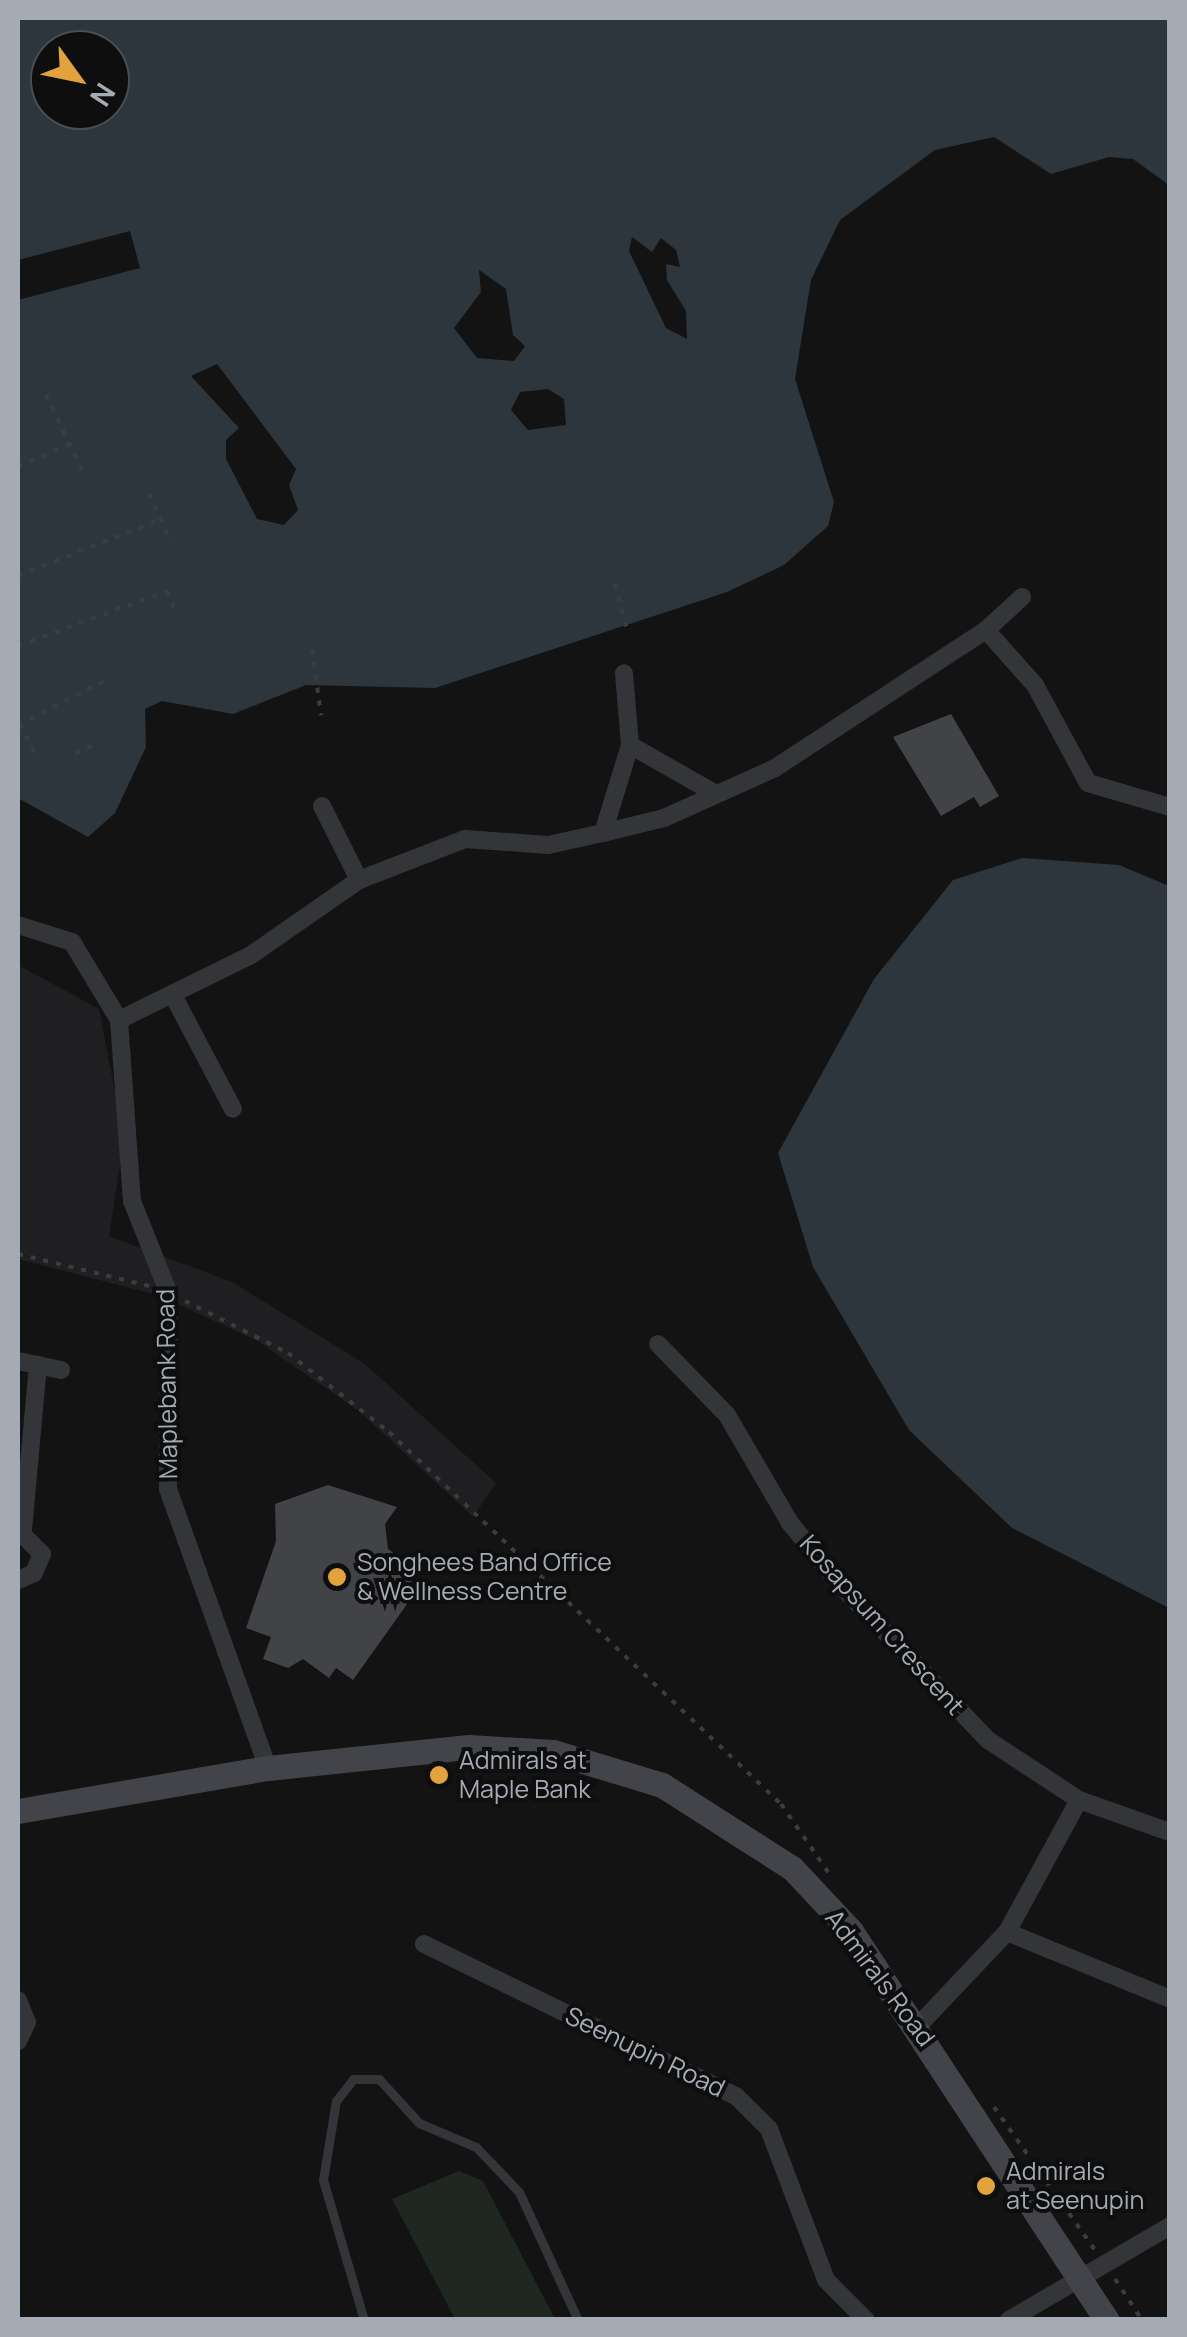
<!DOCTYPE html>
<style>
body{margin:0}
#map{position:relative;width:1187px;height:2337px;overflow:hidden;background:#131314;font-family:Manrope,sans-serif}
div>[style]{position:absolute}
.built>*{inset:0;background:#1f1f21}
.green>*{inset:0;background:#1f2720}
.water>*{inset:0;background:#2d363c}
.pier>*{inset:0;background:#131314}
.building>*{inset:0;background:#424347}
.path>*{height:4px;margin-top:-2px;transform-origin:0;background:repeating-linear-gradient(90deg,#3a3c40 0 5px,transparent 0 13px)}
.service>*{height:9px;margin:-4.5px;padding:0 4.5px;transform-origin:4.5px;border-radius:4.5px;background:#343539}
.minor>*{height:18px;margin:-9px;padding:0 9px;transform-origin:9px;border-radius:9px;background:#343539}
.secondary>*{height:25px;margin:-12.5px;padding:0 12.5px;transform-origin:12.5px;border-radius:12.5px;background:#424449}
.dots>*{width:28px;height:28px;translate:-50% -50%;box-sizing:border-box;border:5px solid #0e0e0f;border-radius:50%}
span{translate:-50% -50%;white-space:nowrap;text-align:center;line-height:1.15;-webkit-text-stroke:8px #0e0e0f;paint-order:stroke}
.street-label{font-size:25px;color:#a5abb4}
.poi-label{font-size:25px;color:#a5abb4}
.left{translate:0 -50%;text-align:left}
.frame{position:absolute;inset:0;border:20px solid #a5abb4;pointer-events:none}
.north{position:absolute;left:30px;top:30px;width:100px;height:100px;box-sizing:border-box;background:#0e0e0f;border:2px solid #4a4d51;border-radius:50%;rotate:123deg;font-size:28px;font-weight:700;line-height:40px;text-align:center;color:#a5abb4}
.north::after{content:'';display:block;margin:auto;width:35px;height:45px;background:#e3a33c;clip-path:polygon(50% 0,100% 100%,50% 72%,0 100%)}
</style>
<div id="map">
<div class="built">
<i style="clip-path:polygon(18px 965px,99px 1009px,124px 1139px,109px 1236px,232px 1282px,365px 1364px,496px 1483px,473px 1517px,359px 1411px,259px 1342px,161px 1296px,18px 1259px)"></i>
</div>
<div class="green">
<i style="clip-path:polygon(459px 2171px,483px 2181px,555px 2319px,455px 2319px,392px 2199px)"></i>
</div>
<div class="water">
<i style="clip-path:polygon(evenodd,18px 18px,1169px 18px,1169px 185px,1133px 159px,1109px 157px,1051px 174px,994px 137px,935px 150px,840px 220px,811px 280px,795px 379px,834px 502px,828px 526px,784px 565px,727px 592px,435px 688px,306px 685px,233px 714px,162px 701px,145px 709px,146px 747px,115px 813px,88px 837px,18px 798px,18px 18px,50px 50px,110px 50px,110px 110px,50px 110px,50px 50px,18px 18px,632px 237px,652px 252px,661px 238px,676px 250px,680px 267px,666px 264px,667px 280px,686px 311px,687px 339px,666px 328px,629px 251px,632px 237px,18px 18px,479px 270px,506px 289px,513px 335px,525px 346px,514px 361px,477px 358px,454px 328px,481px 292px,479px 270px,18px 18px,217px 364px,296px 469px,289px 485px,298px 510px,284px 525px,257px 519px,226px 459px,226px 440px,239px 428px,191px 376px,217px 364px,18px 18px,548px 389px,564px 399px,566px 425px,528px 430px,511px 410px,520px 392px,548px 389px)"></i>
<i style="clip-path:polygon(1022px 858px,1119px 865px,1169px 886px,1169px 1608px,1012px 1528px,909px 1430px,813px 1267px,778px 1153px,874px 979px,953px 880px)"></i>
</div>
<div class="pier">
<i style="clip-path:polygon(130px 231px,140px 268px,18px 300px,18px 260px)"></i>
</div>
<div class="building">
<i style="clip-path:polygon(951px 714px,999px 796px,980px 807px,974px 797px,941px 816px,893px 737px)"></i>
<i style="clip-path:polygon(328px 1485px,397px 1507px,385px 1524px,388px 1549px,419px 1571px,402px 1594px,410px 1600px,353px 1680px,336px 1668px,329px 1678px,303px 1659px,288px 1668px,263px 1659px,271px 1637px,246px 1628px,276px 1541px,275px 1504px)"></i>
</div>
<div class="path">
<i style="left:46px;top:395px;width:85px;rotate:64.3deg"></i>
<i style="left:18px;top:467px;width:55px;rotate:-23.7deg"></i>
<i style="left:149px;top:494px;width:53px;rotate:65.4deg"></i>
<i style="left:18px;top:576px;width:154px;rotate:-21.7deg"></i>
<i style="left:615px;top:584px;width:51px;rotate:75.1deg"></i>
<i style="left:18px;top:646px;width:159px;rotate:-20.3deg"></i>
<i style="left:167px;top:591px;width:22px;rotate:68deg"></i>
<i style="left:312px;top:649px;width:67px;rotate:82.2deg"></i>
<i style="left:20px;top:724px;width:40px;rotate:63.4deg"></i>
<i style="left:18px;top:725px;width:97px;rotate:-26.8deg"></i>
<i style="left:75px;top:753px;width:20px;rotate:-24deg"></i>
<i style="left:18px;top:1254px;width:135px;rotate:13.7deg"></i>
<i style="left:185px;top:1301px;width:115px;rotate:26.8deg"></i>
<i style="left:288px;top:1353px;width:128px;rotate:38deg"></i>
<i style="left:389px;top:1432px;width:540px;rotate:43.5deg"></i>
<i style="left:781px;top:1804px;width:91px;rotate:55.3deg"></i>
<i style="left:994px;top:2107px;width:175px;rotate:54.8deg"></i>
<i style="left:1115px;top:2279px;width:49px;rotate:56.6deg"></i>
</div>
<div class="service">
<i style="left:364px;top:2320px;width:146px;rotate:-106.3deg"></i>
<i style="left:323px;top:2180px;width:80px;rotate:-80.7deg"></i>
<i style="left:336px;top:2101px;width:28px;rotate:-52deg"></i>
<i style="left:353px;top:2079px;width:26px"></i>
<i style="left:379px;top:2079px;width:59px;rotate:47.7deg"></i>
<i style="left:419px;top:2123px;width:62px;rotate:22.8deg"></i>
<i style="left:476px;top:2147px;width:62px;rotate:46.3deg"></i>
<i style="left:519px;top:2192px;width:141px;rotate:65.3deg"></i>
</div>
<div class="minor">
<i style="left:986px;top:630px;width:74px;rotate:48.3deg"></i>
<i style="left:1035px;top:685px;width:111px;rotate:61.6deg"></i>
<i style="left:1088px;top:783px;width:85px;rotate:16.3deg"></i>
<i style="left:630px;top:745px;width:99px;rotate:29.7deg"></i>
<i style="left:322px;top:806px;width:83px;rotate:63.4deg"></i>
<i style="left:603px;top:833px;width:92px;rotate:-72.9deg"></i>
<i style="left:630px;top:745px;width:72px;rotate:-94.8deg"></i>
<i style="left:18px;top:925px;width:57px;rotate:17.5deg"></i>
<i style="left:72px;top:942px;width:91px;rotate:58.9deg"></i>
<i style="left:119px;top:1020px;width:181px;rotate:85.9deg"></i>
<i style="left:132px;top:1201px;width:100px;rotate:68.3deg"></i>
<i style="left:169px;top:1294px;width:195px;rotate:90.3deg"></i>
<i style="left:168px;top:1489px;width:296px;rotate:70.3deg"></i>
<i style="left:175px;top:999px;width:124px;rotate:62.2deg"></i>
<i style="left:119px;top:1020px;width:147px;rotate:-26.2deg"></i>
<i style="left:251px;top:955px;width:131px;rotate:-34.8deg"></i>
<i style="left:359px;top:880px;width:114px;rotate:-21.1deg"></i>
<i style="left:465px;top:839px;width:83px;rotate:4.1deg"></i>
<i style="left:548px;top:845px;width:56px;rotate:-12.3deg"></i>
<i style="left:603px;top:833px;width:63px;rotate:-13.8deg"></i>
<i style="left:664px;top:818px;width:122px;rotate:-24.2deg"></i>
<i style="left:775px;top:768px;width:252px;rotate:-33.2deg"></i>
<i style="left:986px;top:630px;width:49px;rotate:-42.5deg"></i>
<i style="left:658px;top:1344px;width:99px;rotate:45.8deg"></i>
<i style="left:727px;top:1415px;width:125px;rotate:59.7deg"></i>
<i style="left:790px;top:1523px;width:87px;rotate:50.6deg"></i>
<i style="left:845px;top:1590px;width:207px;rotate:46.4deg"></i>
<i style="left:988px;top:1740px;width:109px;rotate:33.4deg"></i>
<i style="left:1079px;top:1800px;width:96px;rotate:19.4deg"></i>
<i style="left:18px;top:1361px;width:44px;rotate:11.8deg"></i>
<i style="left:18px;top:1530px;width:34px;rotate:45deg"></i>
<i style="left:42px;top:1554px;width:21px;rotate:113deg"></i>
<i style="left:34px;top:1573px;width:17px;rotate:156deg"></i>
<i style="left:23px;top:1530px;width:166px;rotate:-84.8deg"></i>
<i style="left:1007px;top:1932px;width:176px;rotate:22.3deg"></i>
<i style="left:424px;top:1944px;width:347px;rotate:26deg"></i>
<i style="left:736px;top:2096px;width:47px;rotate:45deg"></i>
<i style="left:769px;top:2129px;width:161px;rotate:69.3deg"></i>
<i style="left:826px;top:2280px;width:57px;rotate:45deg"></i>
<i style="left:18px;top:2000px;width:24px;rotate:68deg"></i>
<i style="left:27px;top:2022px;width:21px;rotate:115deg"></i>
<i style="left:918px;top:2026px;width:129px;rotate:-46.6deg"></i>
<i style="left:1007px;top:1932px;width:150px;rotate:-61.4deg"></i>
<i style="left:1009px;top:2320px;width:186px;rotate:-30.3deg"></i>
</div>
<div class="secondary">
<i style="left:18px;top:1811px;width:254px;rotate:-9.8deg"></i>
<i style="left:268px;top:1768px;width:202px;rotate:-6deg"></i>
<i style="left:469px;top:1747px;width:84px;rotate:3.4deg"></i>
<i style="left:553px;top:1752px;width:114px;rotate:16.8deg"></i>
<i style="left:662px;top:1785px;width:154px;rotate:32.6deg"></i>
<i style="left:792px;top:1868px;width:86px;rotate:46.9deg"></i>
<i style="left:851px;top:1931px;width:466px;rotate:56.7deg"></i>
</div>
<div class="dots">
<i style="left:337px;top:1577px;background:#e3a33c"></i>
<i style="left:439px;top:1775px;background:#e3a33c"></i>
<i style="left:986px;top:2186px;background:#e3a33c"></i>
</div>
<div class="street-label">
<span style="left:167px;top:1384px;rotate:-91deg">Maplebank Road</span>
<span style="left:882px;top:1625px;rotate:48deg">Kosapsum Crescent</span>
<span style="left:880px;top:1978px;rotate:53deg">Admirals Road</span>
<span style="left:645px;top:2052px;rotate:26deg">Seenupin Road</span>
</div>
<div class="poi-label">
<span class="left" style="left:357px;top:1577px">Songhees Band Office<br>&amp; Wellness Centre</span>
<span class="left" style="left:459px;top:1775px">Admirals at<br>Maple Bank</span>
<span class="left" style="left:1006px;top:2186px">Admirals<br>at Seenupin</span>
</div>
<div class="frame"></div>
<div class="north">N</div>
</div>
